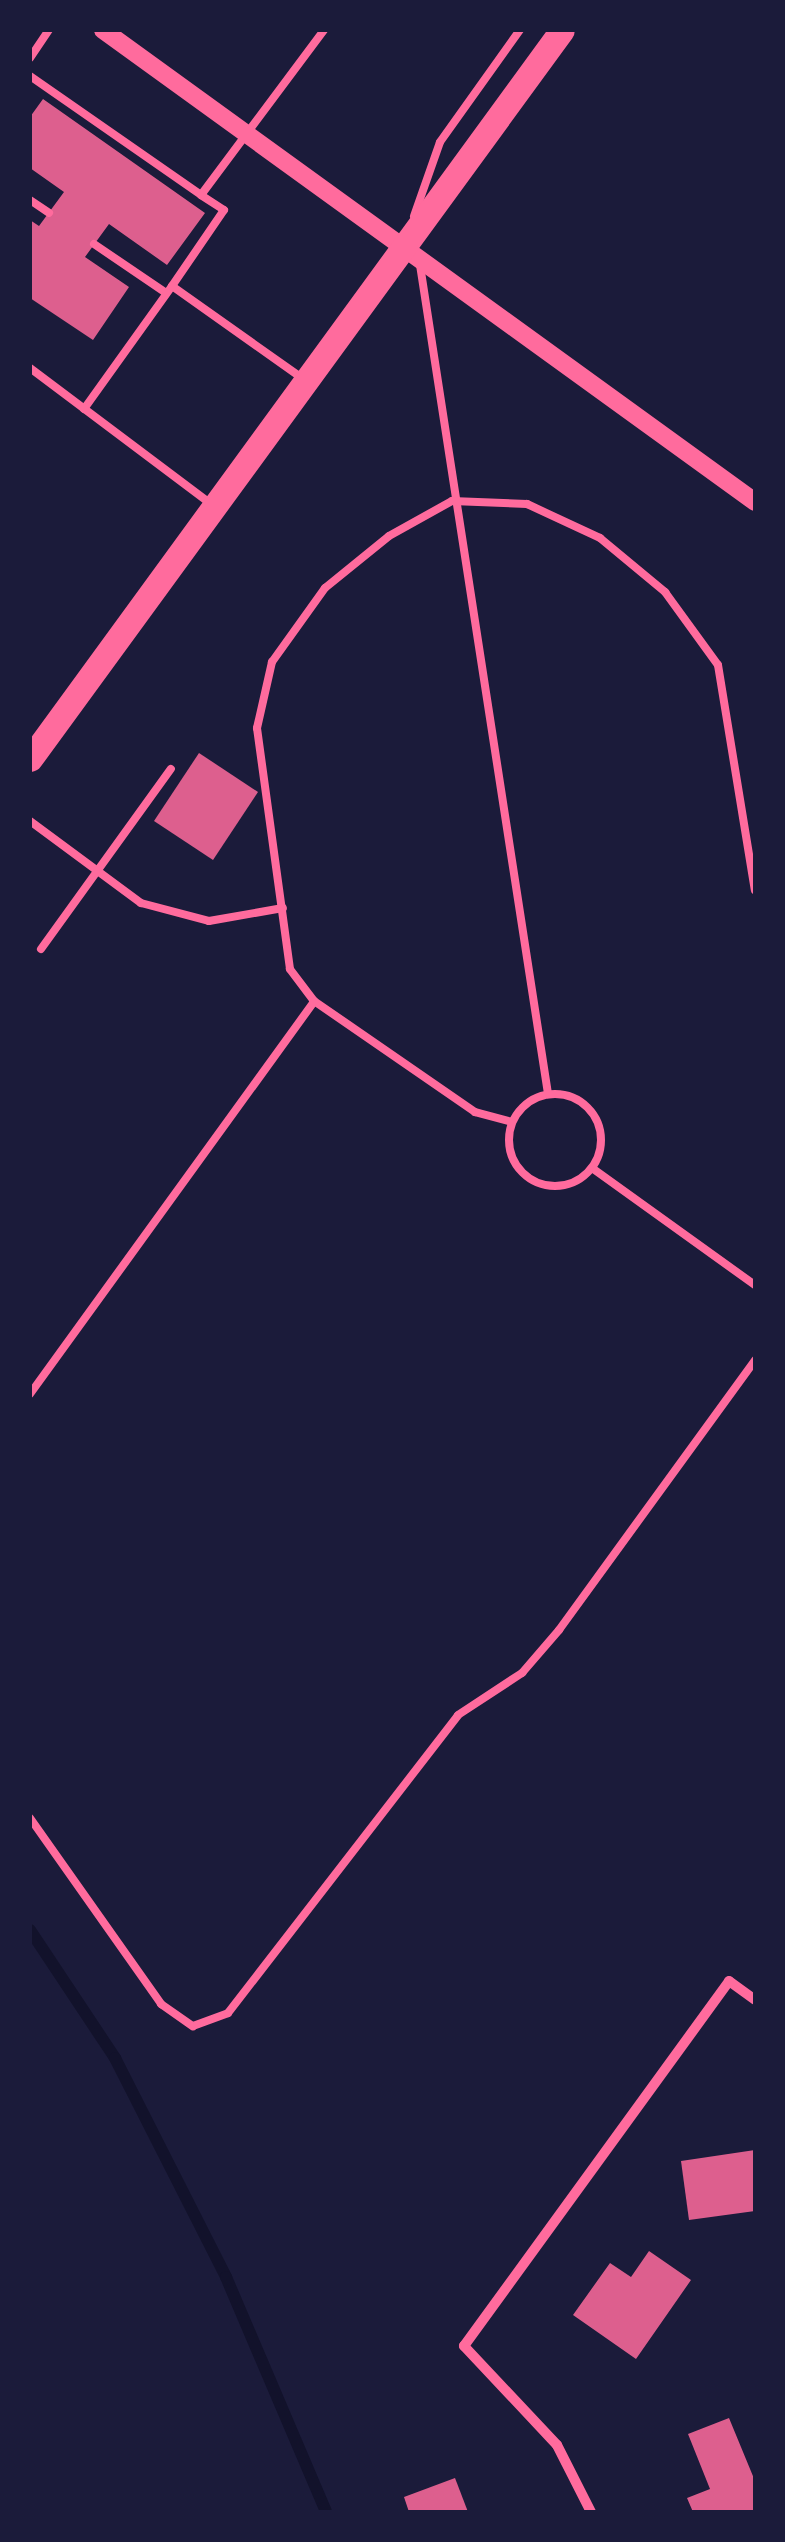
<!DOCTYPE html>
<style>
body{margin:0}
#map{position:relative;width:785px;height:2542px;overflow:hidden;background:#1b1b3a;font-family:"PT Serif",serif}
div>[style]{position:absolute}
.stream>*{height:12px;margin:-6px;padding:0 6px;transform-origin:6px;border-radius:6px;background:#12122b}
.building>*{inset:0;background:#dd5f8e}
.service>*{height:8px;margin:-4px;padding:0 4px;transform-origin:4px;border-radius:4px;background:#ff6b9d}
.service>.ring{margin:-4px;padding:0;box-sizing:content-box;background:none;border:8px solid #ff6b9d;border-radius:50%}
.minor>*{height:10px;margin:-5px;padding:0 5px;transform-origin:5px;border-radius:5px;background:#ff6b9d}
.tertiary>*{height:18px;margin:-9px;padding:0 9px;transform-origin:9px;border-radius:9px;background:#ff6b9d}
.primary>*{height:25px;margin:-12.5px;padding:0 12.5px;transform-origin:12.5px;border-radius:12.5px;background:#ff6b9d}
span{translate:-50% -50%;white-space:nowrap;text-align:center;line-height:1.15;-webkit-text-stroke:8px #1b1b3a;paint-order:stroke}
.frame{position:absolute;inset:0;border:32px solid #1b1b3a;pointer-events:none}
</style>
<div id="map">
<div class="stream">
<i style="left:30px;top:1930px;width:154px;rotate:56.4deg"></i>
<i style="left:115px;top:2058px;width:246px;rotate:63.1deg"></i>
<i style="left:226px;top:2277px;width:255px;rotate:66.9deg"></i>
</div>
<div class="building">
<i style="clip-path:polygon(43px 99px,205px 213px,167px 265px,109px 224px,85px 257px,129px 287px,93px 340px,30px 298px,30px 220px,39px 226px,64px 192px,30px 168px,30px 117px)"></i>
<i style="clip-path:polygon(199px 753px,258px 792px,213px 860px,154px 821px)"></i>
<i style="clip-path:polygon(755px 2150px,755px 2211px,689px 2220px,681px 2161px)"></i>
<i style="clip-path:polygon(649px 2251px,691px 2280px,636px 2359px,573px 2315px,610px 2263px,631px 2277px)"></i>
<i style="clip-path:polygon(729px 2418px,755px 2481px,755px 2512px,693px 2512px,687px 2498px,710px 2489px,688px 2434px)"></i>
<i style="clip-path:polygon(455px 2478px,468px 2512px,409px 2512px,404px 2497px)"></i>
</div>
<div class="service">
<i style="left:30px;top:58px;width:34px;rotate:-56deg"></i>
<i style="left:30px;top:76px;width:208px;rotate:34.8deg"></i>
<i style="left:30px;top:200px;width:23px;rotate:34deg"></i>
<i style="left:414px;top:216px;width:78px;rotate:-70.6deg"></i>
<i style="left:440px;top:142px;width:138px;rotate:-54.5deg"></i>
<i style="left:94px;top:244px;width:87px;rotate:34.2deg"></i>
<i style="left:420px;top:265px;width:839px;rotate:81.22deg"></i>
<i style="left:172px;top:286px;width:92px;rotate:-55.6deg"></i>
<i style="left:224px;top:210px;width:27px;rotate:-147deg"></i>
<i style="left:201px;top:195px;width:206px;rotate:-53.3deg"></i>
<i style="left:30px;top:368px;width:226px;rotate:36.9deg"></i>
<i style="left:84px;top:409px;width:151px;rotate:-54.4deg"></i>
<i style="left:172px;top:286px;width:159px;rotate:35.3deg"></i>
<i style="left:30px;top:821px;width:138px;rotate:36.5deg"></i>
<i style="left:141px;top:903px;width:70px;rotate:14.8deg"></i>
<i style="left:209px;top:921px;width:75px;rotate:-10deg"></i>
<i style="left:41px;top:949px;width:222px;rotate:-54.2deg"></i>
<i class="ring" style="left:509px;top:1094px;width:84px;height:84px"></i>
<i style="left:512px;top:1122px;width:38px;rotate:-165deg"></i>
<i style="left:475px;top:1112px;width:196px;rotate:-145.4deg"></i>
<i style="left:314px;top:1001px;width:40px;rotate:-127deg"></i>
<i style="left:290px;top:969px;width:243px;rotate:-97.8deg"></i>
<i style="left:257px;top:728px;width:68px;rotate:-77.2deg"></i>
<i style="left:272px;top:662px;width:91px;rotate:-54.4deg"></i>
<i style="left:325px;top:588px;width:82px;rotate:-39.1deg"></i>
<i style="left:389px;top:536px;width:72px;rotate:-29.1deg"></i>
<i style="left:452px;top:501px;width:75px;rotate:2.3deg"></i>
<i style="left:527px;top:504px;width:81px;rotate:25deg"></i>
<i style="left:600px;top:538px;width:85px;rotate:39.7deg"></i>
<i style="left:665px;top:592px;width:90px;rotate:54deg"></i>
<i style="left:718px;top:665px;width:228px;rotate:80.7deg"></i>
<i style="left:592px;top:1168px;width:201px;rotate:35.7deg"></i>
<i style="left:30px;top:1394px;width:485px;rotate:-54.1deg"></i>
<i style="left:30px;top:1818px;width:228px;rotate:54.8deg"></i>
<i style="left:161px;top:2004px;width:39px;rotate:35deg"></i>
<i style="left:193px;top:2026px;width:37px;rotate:-20deg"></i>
<i style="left:228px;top:2013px;width:376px;rotate:-52.3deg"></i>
<i style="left:458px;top:1715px;width:77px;rotate:-33.3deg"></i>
<i style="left:522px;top:1673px;width:57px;rotate:-49.3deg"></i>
<i style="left:559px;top:1630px;width:334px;rotate:-54deg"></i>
</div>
<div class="minor">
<i style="left:591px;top:2512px;width:75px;rotate:-116.9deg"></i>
<i style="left:557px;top:2445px;width:136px;rotate:-133.2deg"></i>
<i style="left:464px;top:2346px;width:451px;rotate:-54deg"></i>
<i style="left:729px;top:1981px;width:32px;rotate:36deg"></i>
</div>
<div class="tertiary">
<i style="left:103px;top:30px;width:805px;rotate:35.9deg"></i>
</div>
<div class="primary">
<i style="left:30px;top:759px;width:902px;rotate:-53.88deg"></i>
</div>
<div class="frame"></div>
</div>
